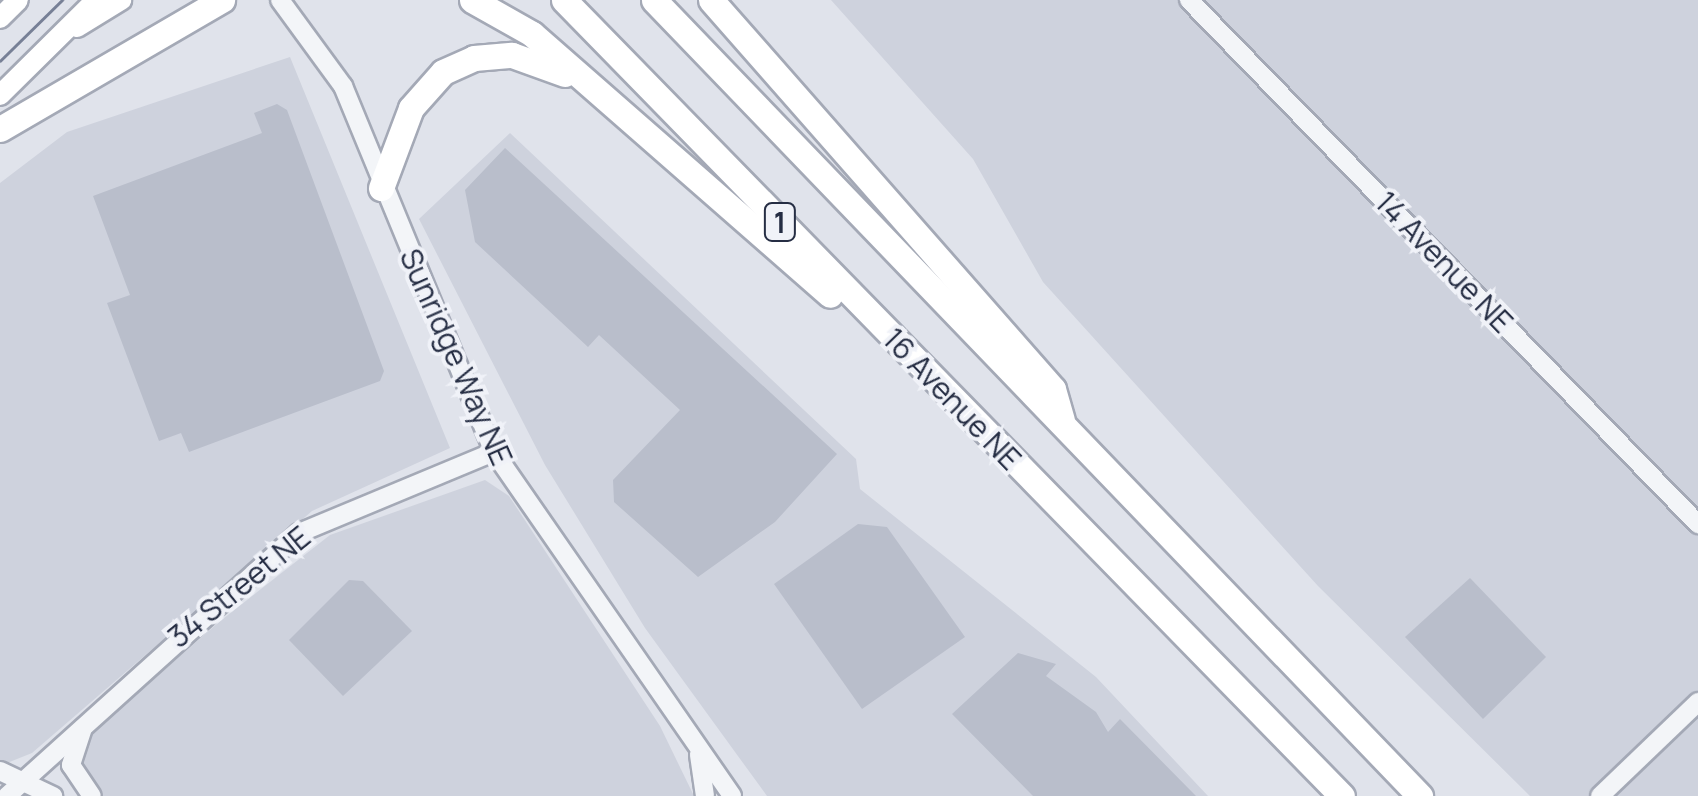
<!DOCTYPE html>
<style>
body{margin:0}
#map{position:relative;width:1698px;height:796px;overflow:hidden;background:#e0e3eb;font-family:Manrope,sans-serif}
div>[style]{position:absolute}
.built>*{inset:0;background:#ced2dd}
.building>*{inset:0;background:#b9becb}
.roads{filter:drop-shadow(2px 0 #a4a9b6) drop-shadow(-2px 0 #a4a9b6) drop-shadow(0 2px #a4a9b6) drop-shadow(0 -2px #a4a9b6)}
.minor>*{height:18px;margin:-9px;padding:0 9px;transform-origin:9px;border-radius:9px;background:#f3f5f8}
.major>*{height:20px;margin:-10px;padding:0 10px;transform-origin:10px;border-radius:10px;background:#fff}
.highway>*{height:25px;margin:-12.5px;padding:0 12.5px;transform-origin:12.5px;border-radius:12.5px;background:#fff}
.tram>*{height:2.5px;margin:-1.25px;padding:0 1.25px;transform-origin:1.25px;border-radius:1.25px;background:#778096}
span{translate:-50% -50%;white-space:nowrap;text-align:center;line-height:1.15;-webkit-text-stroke:8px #f0f2f8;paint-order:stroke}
.shield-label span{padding:2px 8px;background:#f0f2f8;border:2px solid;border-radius:8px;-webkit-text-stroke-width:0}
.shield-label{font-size:28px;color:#262e44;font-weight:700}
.street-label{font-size:30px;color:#262e44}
</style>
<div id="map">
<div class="built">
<i style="clip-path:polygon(831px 0,1698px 0,1698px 796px,1530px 796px,1318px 586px,1043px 282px,973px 159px)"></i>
<i style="clip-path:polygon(290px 57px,450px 448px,312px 511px,32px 753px,7px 763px,0 760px,0 183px,67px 132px)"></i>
<i style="clip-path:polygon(510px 133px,856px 459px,860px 489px,1096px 677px,1208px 796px,767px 796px,645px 628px,545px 465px,419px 219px)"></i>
<i style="clip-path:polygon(485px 480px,509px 496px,660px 726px,694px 796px,99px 796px,79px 762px,93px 732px,219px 622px,330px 535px)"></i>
</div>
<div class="building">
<i style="clip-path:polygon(277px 104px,287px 110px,384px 371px,380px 381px,189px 452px,181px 433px,159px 441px,107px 303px,130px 295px,93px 196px,262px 133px,254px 113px)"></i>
<i style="clip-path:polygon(505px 148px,837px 454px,775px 522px,698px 577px,614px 502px,613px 480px,680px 410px,599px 335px,588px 347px,475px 242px,465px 190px)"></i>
<i style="clip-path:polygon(858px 524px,887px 527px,965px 637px,862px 709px,774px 584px)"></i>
<i style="clip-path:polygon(1470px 578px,1546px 657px,1483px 719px,1405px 637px)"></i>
<i style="clip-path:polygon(349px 580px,363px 581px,412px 631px,343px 696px,289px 640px)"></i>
<i style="clip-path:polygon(1018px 653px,1056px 664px,1046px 676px,1096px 712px,1108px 732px,1120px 719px,1196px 796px,1033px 796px,952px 714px)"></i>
</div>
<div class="roads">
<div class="minor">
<i style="left:280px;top:0;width:107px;rotate:53.8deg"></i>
<i style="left:343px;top:86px;width:396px;rotate:67.6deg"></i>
<i style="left:494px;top:452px;width:418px;rotate:55.3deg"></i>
<i style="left:1189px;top:0;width:731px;rotate:45.83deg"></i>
<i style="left:83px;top:728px;width:39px;rotate:108deg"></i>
<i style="left:71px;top:765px;width:37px;rotate:56deg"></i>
<i style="left:699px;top:755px;width:41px;rotate:81.7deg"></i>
<i style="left:0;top:771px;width:59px;rotate:25.3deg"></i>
<i style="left:7px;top:796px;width:393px;rotate:-42deg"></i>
<i style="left:299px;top:533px;width:211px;rotate:-22.6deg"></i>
<i style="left:1600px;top:796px;width:136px;rotate:-43.8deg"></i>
</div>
<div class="major">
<i style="left:0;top:18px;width:25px;rotate:-45deg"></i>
<i style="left:77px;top:27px;width:52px;rotate:-31.5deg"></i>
<i style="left:0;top:95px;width:135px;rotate:-44.7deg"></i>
</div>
<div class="highway">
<i style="left:472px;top:0;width:69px;rotate:29.5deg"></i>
<i style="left:532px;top:34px;width:396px;rotate:41.2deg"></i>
<i style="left:564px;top:0;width:1113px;rotate:45.66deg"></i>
<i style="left:654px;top:0;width:1105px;rotate:46.1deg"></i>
<i style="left:711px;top:0;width:518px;rotate:48.68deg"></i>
<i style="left:1053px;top:389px;width:32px;rotate:74deg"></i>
<i style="left:0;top:129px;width:257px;rotate:-30.2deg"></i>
<i style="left:381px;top:188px;width:85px;rotate:-69.4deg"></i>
<i style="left:411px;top:108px;width:48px;rotate:-48.4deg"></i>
<i style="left:443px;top:72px;width:34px;rotate:-24deg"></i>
<i style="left:474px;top:58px;width:38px;rotate:-5deg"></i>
<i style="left:512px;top:55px;width:56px;rotate:19.7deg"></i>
</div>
</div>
<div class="tram">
<i style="left:0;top:61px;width:87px;rotate:-44.5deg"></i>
</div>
<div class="shield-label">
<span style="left:780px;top:222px">1</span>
</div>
<div class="street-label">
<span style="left:1444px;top:262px;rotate:46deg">14 Avenue NE</span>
<span style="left:456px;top:357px;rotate:66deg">Sunridge Way NE</span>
<span style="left:952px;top:399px;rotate:46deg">16 Avenue NE</span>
<span style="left:239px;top:587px;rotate:-39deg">34 Street NE</span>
</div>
</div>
